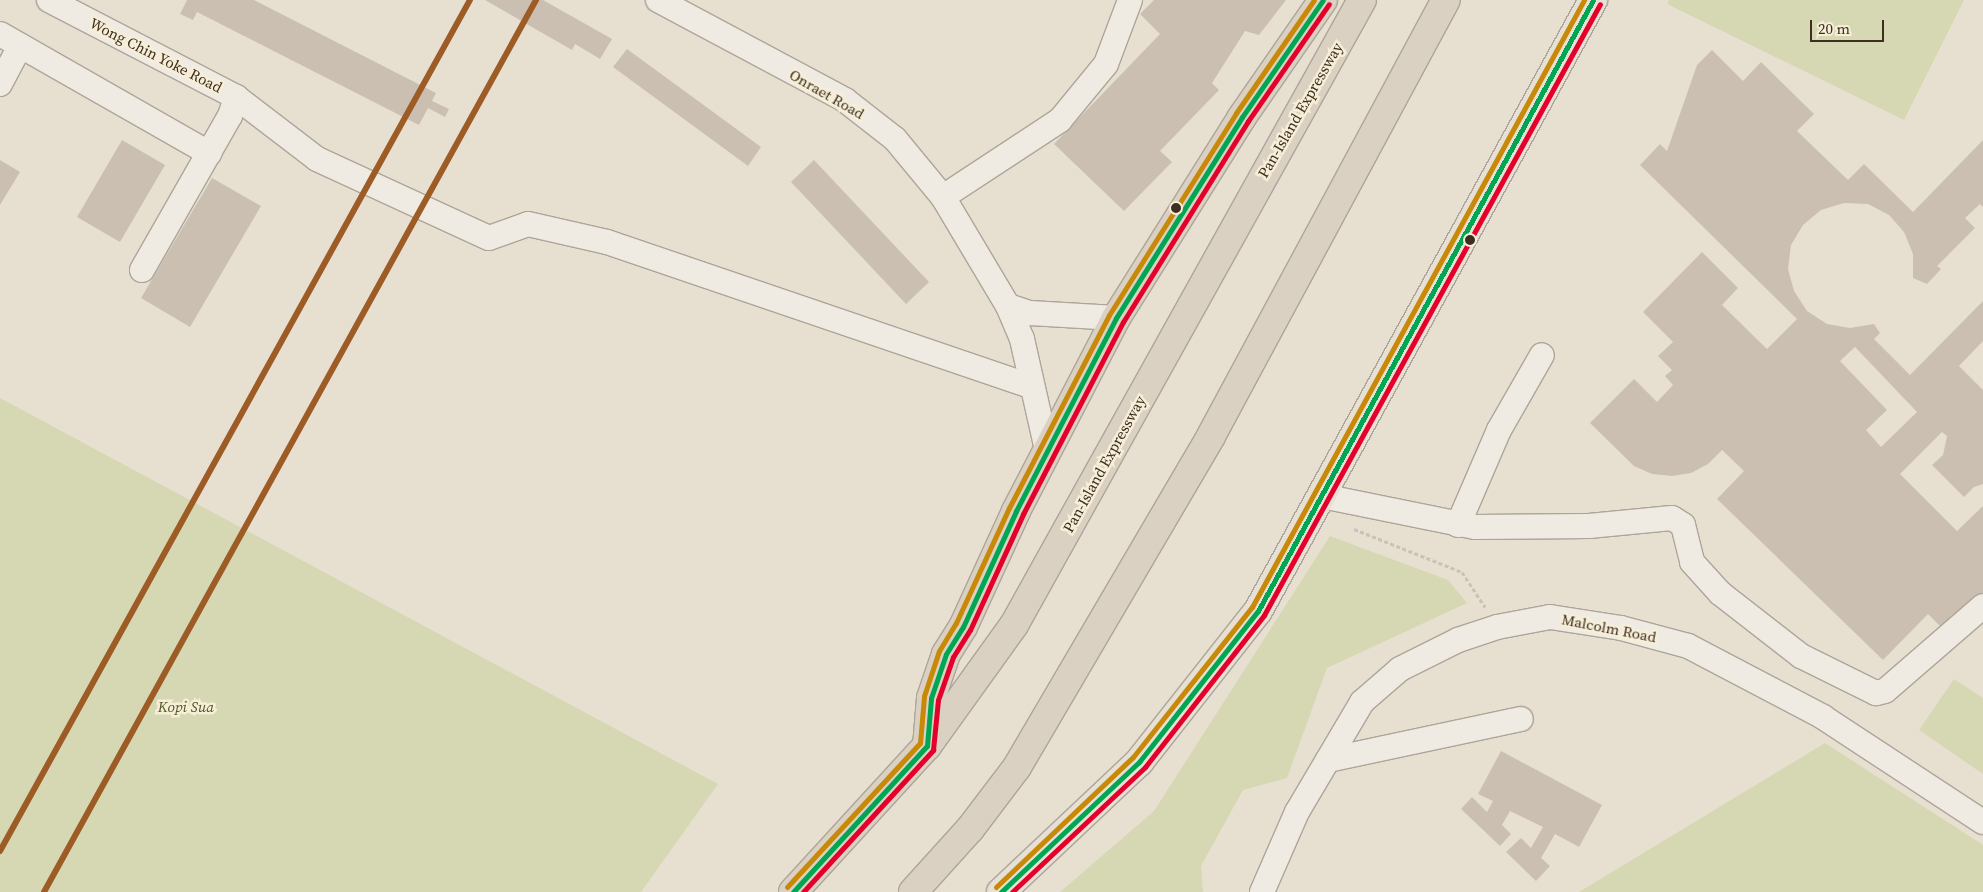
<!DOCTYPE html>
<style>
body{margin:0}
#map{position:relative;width:1983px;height:892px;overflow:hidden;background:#e7e0d1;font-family:"Source Serif 4",serif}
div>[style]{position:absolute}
.green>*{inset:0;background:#d6d7b3}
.building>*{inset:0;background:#cbbfb2}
.path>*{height:3px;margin-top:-1.5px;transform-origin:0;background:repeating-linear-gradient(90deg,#c8c2b9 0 4px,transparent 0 6.5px)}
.roads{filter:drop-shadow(1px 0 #ada599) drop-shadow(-1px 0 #ada599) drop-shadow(0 1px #ada599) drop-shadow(0 -1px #ada599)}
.minor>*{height:24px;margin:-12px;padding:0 12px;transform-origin:12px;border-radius:12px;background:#efebe3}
.major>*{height:28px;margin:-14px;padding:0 14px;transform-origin:14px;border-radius:14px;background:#e6e1d4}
.highway>*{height:28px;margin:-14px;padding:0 14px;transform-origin:14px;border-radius:14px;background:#dad1c2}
.bus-1>*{height:5px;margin:-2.5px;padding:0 2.5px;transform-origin:2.5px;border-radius:2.5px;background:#00a651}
.bus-2>*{height:5px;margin:-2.5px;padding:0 2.5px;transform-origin:2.5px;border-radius:2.5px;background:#e4002b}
.bus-3>*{height:5px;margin:-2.5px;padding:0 2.5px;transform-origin:2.5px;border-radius:2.5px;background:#c88808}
.metro-1>*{height:6px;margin:-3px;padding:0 3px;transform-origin:3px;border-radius:3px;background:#9d5b25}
.dots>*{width:14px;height:14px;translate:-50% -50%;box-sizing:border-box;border:2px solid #f7eed8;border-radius:50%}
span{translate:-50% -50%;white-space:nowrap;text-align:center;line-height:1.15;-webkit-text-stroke:5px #f7eed8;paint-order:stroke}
.street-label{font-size:15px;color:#3d2e20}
.park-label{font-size:15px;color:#4d5a26;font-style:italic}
.scale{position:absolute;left:1810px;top:20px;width:74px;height:22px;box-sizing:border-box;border:2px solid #3d2e20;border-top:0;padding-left:6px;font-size:15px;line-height:18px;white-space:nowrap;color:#3d2e20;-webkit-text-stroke:4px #f7eed8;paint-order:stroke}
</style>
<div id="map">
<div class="green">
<i style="clip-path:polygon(1669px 0,1964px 0,1904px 120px,1667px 4px)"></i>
<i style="clip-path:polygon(0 398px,718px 784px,641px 892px,0 892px)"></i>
<i style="clip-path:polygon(1330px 536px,1448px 580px,1467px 603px,1327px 668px,1287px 778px,1243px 790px,1201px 866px,1203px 892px,1060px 892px,1154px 811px)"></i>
<i style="clip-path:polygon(1954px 679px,1983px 698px,1983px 774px,1919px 730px)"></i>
<i style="clip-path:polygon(1825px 743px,1983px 845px,1983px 892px,1579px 892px)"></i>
</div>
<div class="building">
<i style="clip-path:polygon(187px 0,254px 0,436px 93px,432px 101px,449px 109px,445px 117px,428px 108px,419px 125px,197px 12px,193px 20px,180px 14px)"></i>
<i style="clip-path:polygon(485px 0,543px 0,612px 39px,600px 59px,575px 44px,572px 50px)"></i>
<i style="clip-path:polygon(1154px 0,1286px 0,1259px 35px,1245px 31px,1212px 83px,1219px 90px,1160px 151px,1172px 162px,1124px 211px,1054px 144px,1160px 34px,1140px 14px)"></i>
<i style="clip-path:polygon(627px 49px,761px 147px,748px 166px,613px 67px)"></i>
<i style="clip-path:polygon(evenodd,1712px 50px,1743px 81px,1761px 62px,1814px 114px,1797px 131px,1848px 180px,1864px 164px,1913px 212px,1983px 140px,1983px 207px,1980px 204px,1965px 218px,1975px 228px,1937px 266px,1941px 269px,1927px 284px,1913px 278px,1913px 254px,1904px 232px,1889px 215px,1868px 204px,1844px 203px,1821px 210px,1803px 225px,1791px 245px,1788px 269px,1794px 291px,1807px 311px,1827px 324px,1850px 328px,1874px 324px,1880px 333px,1874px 339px,1910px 375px,1983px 301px,1983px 341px,1959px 366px,1983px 390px,1983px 484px,1974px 487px,1964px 497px,1932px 465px,1943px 455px,1947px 436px,1942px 432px,1900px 474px,1957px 531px,1983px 506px,1983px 594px,1946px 632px,1928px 614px,1883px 660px,1717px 499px,1744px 471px,1722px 450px,1708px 464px,1691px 473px,1672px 476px,1652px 474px,1634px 466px,1590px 423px,1634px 379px,1657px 402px,1673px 385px,1665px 376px,1672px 370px,1658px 356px,1673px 342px,1643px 312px,1702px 252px,1738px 288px,1722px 305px,1767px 349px,1797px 319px,1640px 165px,1660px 144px,1667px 151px,1697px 65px,1712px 50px,1855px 347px,1917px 412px,1881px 447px,1866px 430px,1887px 410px,1840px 361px,1855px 347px)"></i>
<i style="clip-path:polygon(122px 140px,165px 165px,120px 242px,77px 217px)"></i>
<i style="clip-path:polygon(0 160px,20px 172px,0 205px)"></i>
<i style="clip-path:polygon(814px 160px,929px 282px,906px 304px,791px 182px)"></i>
<i style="clip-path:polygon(212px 178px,261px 206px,190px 327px,141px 298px)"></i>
<i style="clip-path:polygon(1501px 751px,1602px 805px,1579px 847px,1555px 834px,1541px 858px,1550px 866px,1536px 881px,1506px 852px,1521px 838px,1531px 848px,1543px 827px,1510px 811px,1502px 825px,1511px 834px,1500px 846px,1461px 809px,1472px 797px,1487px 812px,1493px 801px,1478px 794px)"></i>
</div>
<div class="path">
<i style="left:1354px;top:529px;width:116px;rotate:21.7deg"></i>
<i style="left:1462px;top:572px;width:42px;rotate:56.7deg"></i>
</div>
<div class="roads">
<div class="minor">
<i style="left:49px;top:0;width:211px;rotate:27.4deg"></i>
<i style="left:236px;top:97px;width:102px;rotate:37.4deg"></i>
<i style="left:317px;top:159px;width:189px;rotate:24.7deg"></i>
<i style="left:489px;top:238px;width:41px;rotate:-19.7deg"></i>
<i style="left:528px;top:224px;width:81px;rotate:12.8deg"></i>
<i style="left:607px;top:242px;width:448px;rotate:18.8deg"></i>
<i style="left:658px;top:0;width:212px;rotate:28.1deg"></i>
<i style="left:845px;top:100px;width:63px;rotate:38deg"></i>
<i style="left:895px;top:139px;width:75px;rotate:50.4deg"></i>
<i style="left:943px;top:197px;width:127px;rotate:59.2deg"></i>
<i style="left:1008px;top:306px;width:36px;rotate:67deg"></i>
<i style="left:1022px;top:339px;width:114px;rotate:77.3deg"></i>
<i style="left:0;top:34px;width:241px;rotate:29.7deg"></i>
<i style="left:0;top:84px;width:43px;rotate:-62.2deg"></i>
<i style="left:943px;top:197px;width:140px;rotate:-33.3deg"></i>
<i style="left:1060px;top:120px;width:72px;rotate:-50.6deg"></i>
<i style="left:1106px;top:64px;width:68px;rotate:-69.4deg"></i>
<i style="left:142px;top:270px;width:177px;rotate:-60.3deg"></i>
<i style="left:230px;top:116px;width:20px;rotate:-72deg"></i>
<i style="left:1008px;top:306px;width:23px;rotate:18deg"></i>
<i style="left:1030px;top:313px;width:86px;rotate:3.3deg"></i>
<i style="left:1322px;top:496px;width:156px;rotate:11.5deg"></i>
<i style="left:1475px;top:527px;width:114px;rotate:-0.5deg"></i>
<i style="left:1589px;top:526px;width:83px;rotate:-5.5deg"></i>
<i style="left:1672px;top:518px;width:13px;rotate:32deg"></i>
<i style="left:1683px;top:525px;width:38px;rotate:76deg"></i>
<i style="left:1692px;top:562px;width:42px;rotate:47.9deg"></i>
<i style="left:1720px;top:593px;width:103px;rotate:37.9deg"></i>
<i style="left:1801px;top:656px;width:84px;rotate:26.3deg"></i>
<i style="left:1876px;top:693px;width:9px;rotate:-13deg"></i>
<i style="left:1885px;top:691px;width:130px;rotate:-40.9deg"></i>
<i style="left:1458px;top:525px;width:103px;rotate:-66.7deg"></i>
<i style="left:1499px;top:430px;width:86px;rotate:-60.2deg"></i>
<i style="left:1328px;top:760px;width:197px;rotate:-12deg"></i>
<i style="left:1262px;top:892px;width:87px;rotate:-66.4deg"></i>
<i style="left:1297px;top:812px;width:128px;rotate:-59.4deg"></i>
<i style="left:1362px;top:702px;width:50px;rotate:-41deg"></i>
<i style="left:1400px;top:669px;width:65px;rotate:-26.6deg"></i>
<i style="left:1458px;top:640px;width:41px;rotate:-18.4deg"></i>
<i style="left:1497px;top:627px;width:54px;rotate:-10.7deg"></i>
<i style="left:1550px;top:617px;width:72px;rotate:8.8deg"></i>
<i style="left:1621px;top:628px;width:69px;rotate:15deg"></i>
<i style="left:1688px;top:646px;width:153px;rotate:27.7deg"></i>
<i style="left:1823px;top:717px;width:191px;rotate:33.3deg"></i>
</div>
<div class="major">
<i style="left:1001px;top:892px;width:190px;rotate:-43.3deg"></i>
<i style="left:1139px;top:762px;width:192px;rotate:-51.8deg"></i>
<i style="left:1258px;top:611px;width:697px;rotate:-61.26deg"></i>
</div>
<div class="highway">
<i style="left:927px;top:746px;width:48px;rotate:-85.2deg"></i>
<i style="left:931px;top:698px;width:46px;rotate:-71.2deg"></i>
<i style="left:946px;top:654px;width:32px;rotate:-58deg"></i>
<i style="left:963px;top:627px;width:128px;rotate:-65.4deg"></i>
<i style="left:1016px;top:511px;width:217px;rotate:-62.6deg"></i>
<i style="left:1116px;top:318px;width:237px;rotate:-57.9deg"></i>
<i style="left:1242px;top:117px;width:142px;rotate:-55.3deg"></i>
<i style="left:793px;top:892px;width:198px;rotate:-47.5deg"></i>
<i style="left:927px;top:746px;width:149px;rotate:-54.3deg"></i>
<i style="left:1014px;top:625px;width:715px;rotate:-60.89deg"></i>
<i style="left:913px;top:892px;width:85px;rotate:-47.9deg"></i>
<i style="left:970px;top:829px;width:78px;rotate:-52.8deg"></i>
<i style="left:1017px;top:767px;width:384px;rotate:-59.6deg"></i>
<i style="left:1211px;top:436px;width:495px;rotate:-61.7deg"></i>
</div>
</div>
<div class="bus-1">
<i style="left:793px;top:892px;width:198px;rotate:-47.5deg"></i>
<i style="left:927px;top:746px;width:48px;rotate:-85.2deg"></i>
<i style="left:931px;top:698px;width:46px;rotate:-71.2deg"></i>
<i style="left:946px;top:654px;width:32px;rotate:-58deg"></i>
<i style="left:963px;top:627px;width:128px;rotate:-65.4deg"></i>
<i style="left:1016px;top:511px;width:217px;rotate:-62.6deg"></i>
<i style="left:1116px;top:318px;width:237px;rotate:-57.9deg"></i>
<i style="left:1242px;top:117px;width:142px;rotate:-55.3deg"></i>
<i style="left:1001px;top:892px;width:190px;rotate:-43.3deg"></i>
<i style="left:1139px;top:762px;width:192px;rotate:-51.8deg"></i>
<i style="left:1258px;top:611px;width:697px;rotate:-61.26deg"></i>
</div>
<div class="bus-2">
<i style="left:803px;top:892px;width:193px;rotate:-47.5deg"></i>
<i style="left:933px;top:750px;width:50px;rotate:-84.3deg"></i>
<i style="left:938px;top:700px;width:46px;rotate:-70.8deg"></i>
<i style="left:953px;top:657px;width:32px;rotate:-58deg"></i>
<i style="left:970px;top:630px;width:128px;rotate:-65.4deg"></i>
<i style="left:1023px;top:514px;width:216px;rotate:-62.5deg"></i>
<i style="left:1123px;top:322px;width:237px;rotate:-58.1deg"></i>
<i style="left:1248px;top:121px;width:142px;rotate:-55.3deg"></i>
<i style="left:1012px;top:892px;width:183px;rotate:-43.2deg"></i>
<i style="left:1145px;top:767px;width:193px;rotate:-51.9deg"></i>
<i style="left:1264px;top:615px;width:697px;rotate:-61.19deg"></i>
</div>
<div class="bus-3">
<i style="left:787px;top:887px;width:196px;rotate:-47.3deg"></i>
<i style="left:920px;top:743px;width:47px;rotate:-85.1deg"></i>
<i style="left:924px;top:696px;width:47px;rotate:-71.6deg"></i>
<i style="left:939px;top:651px;width:33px;rotate:-59deg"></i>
<i style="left:956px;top:623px;width:127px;rotate:-65.3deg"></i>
<i style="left:1009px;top:508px;width:217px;rotate:-62.6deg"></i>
<i style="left:1109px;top:315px;width:239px;rotate:-57.8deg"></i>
<i style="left:1236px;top:113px;width:137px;rotate:-55.4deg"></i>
<i style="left:996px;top:887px;width:189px;rotate:-43.5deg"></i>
<i style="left:1133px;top:757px;width:191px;rotate:-51.6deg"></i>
<i style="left:1252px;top:607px;width:692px;rotate:-61.32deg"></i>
</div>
<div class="metro-1">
<i style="left:0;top:851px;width:972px;rotate:-61.09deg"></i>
<i style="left:44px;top:892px;width:1019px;rotate:-61.12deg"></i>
</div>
<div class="dots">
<i style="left:1176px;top:208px;background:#3d2e20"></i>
<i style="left:1470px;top:240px;background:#3d2e20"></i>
</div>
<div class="street-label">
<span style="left:156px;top:55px;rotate:27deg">Wong Chin Yoke Road</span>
<span style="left:827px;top:94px;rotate:30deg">Onraet Road</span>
<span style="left:1300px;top:110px;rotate:-60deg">Pan-Island Expressway</span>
<span style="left:1104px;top:464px;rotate:-61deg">Pan-Island Expressway</span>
<span style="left:1609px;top:628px;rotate:11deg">Malcolm Road</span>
</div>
<div class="park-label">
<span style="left:186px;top:707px">Kopi Sua</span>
</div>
<div class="scale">20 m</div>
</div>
